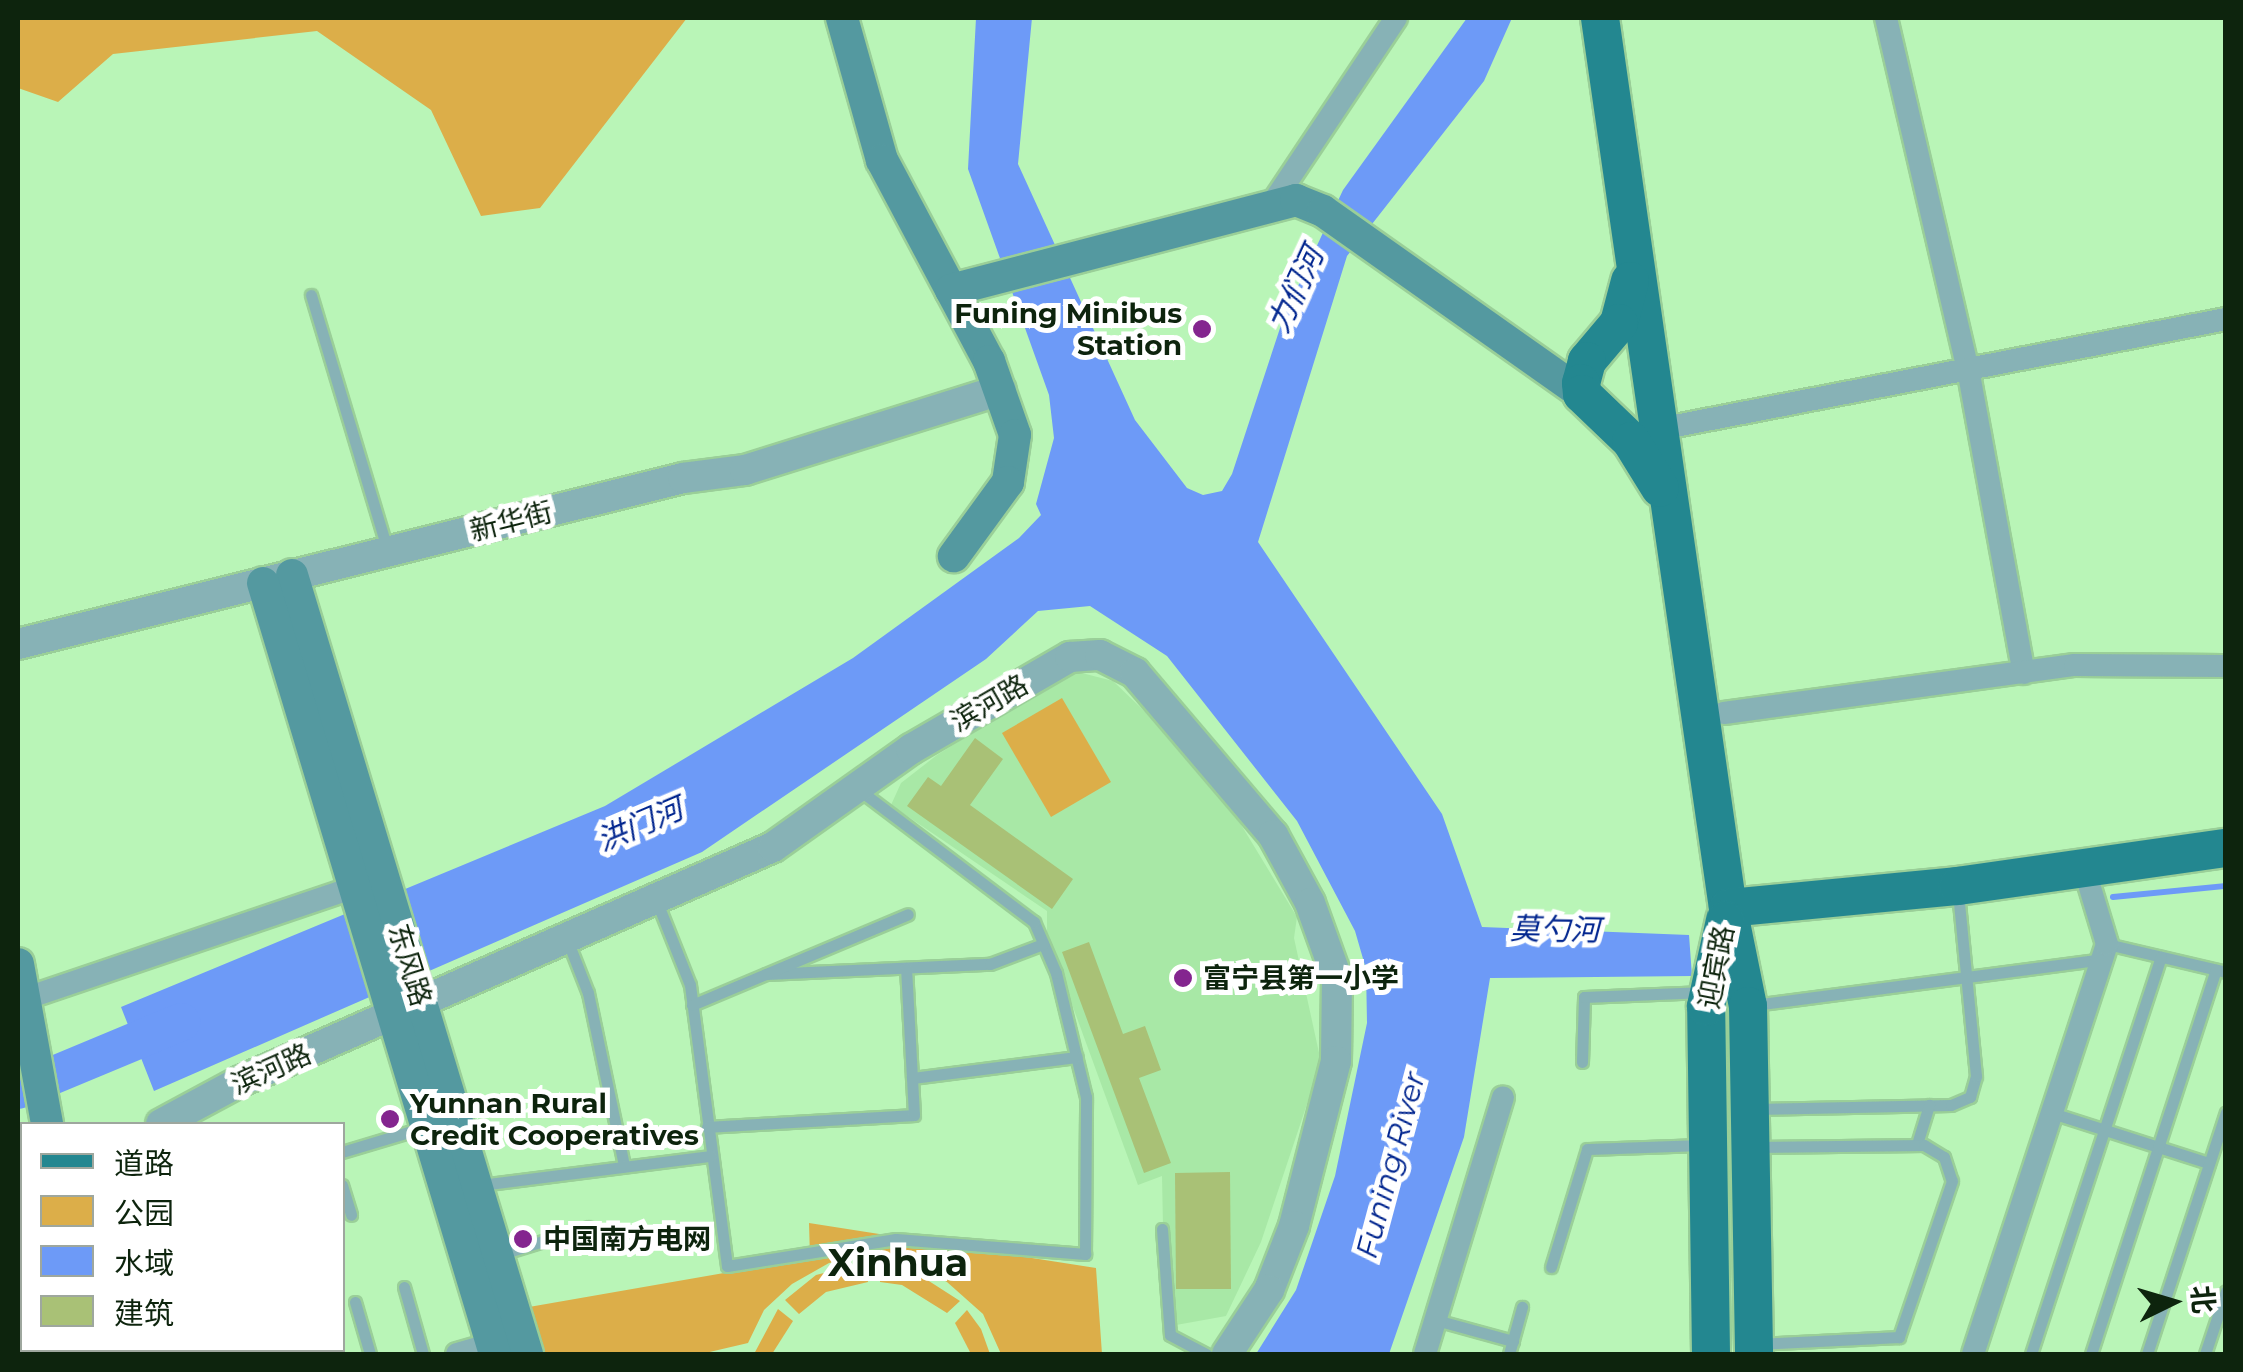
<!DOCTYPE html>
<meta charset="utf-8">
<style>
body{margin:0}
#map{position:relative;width:2243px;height:1372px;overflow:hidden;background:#b9f5b7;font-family:Montserrat,"Noto Sans SC",sans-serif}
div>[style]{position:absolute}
.built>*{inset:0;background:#a8e8a6}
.green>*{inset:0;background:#dcae49}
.water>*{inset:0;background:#6d9af7}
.stream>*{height:6px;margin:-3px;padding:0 3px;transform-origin:3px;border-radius:3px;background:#6d9af7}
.river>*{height:38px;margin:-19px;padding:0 19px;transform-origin:19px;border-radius:19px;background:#6d9af7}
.building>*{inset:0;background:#a9c176}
.roads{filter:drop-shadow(2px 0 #9acf98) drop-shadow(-2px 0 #9acf98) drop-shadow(0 2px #9acf98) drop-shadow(0 -2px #9acf98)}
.service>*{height:11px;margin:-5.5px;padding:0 5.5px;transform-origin:5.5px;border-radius:5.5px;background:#87b2b6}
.minor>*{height:22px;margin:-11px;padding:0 11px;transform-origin:11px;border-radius:11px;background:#87b2b6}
.tertiary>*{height:30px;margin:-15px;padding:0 15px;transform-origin:15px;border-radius:15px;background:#87b2b6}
.secondary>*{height:32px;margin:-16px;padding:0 16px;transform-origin:16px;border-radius:16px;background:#5499a0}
.primary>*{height:38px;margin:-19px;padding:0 19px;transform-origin:19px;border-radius:19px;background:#238790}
.dots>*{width:28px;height:28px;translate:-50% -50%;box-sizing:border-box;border:5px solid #fff;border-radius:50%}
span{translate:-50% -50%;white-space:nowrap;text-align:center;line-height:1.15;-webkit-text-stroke:10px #fff;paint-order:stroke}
.poi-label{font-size:28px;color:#0d240d;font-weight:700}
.right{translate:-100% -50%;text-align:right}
.left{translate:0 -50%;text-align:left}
.street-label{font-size:28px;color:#0d240d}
.water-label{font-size:30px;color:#02268f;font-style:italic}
.district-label{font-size:38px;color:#0d240d;font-weight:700}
.frame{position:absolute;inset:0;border:20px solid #0d240d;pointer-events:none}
.legend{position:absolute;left:20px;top:1122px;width:325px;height:230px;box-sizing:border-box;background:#fff;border:2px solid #9ea79e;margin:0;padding:12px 18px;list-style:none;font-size:30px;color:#0d240d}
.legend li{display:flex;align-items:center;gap:20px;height:50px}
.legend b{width:50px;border:2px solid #9ea79e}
.north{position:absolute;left:2123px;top:1252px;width:100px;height:100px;-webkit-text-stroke:8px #fff;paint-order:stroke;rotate:85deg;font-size:28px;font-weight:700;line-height:40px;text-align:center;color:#0d240d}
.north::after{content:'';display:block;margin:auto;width:35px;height:45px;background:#0d240d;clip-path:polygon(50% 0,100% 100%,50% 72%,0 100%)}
</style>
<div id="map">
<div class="built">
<i style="clip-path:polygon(1074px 671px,1113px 681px,1162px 728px,1240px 823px,1297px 917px,1294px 938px,1321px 1062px,1261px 1242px,1226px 1316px,1165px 1327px,1162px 1176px,1138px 1185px,1047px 936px,1047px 911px,891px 805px,901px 783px,937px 755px)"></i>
<i style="clip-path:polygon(22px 1251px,22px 1350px,50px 1354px,18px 1354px)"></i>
</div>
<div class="green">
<i style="clip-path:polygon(18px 18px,687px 18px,540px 208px,481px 216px,431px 110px,317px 31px,113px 54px,58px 102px,18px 88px)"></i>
<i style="clip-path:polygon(1062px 698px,1111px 782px,1051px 817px,1002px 733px)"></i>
<i style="clip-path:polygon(809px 1223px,1096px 1268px,1102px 1354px,1001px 1354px,983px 1314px,947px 1282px,914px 1264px,869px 1255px,829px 1263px,792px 1284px,764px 1310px,748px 1343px,701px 1354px,542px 1354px,529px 1307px,810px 1258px)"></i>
<i style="clip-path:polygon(867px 1262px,868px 1282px,826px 1292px,799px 1314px,785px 1300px,816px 1275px)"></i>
<i style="clip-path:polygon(879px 1262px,918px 1274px,960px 1301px,947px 1313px,902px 1285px,880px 1282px)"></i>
<i style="clip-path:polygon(778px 1309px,793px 1321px,772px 1354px,754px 1354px)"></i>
<i style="clip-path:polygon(967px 1310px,981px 1329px,990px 1354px,971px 1354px,955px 1323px)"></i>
</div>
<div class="water">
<i style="clip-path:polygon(976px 18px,1032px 18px,1018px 164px,1135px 420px,1187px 488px,1203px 495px,1222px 491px,1232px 474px,1284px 316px,1343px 190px,1467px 18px,1512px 18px,1484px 81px,1347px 256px,1258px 542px,1442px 814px,1482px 927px,1689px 935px,1692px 976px,1490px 978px,1464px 1137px,1389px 1354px,1256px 1354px,1296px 1290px,1335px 1176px,1367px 1023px,1366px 969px,1355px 931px,1297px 821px,1167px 656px,1090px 606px,1038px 611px,986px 659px,702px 852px,154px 1091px,121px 1007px,605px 806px,853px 658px,1019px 538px,1041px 515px,1036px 504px,1054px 438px,1049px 395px,968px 169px)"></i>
</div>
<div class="stream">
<i style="left:2113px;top:897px;width:114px;rotate:-5.6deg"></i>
</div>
<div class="river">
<i style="left:18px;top:1090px;width:177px;rotate:-22.6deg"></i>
</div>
<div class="building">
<i style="clip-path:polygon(975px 738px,1003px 759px,970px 805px,1073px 879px,1052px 909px,907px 806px,928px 777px,941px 786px)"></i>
<i style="clip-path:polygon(1089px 942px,1123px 1034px,1145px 1026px,1161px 1070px,1139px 1078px,1171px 1163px,1144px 1173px,1062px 952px)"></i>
<i style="clip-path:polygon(1230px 1172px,1231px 1289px,1176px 1289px,1175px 1173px)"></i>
</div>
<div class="roads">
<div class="service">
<i style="left:311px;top:295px;width:268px;rotate:73.3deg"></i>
<i style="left:657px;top:902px;width:89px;rotate:68.3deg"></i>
<i style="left:690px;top:985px;width:283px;rotate:82.5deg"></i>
<i style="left:727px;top:1266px;width:171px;rotate:-9.1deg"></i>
<i style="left:896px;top:1239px;width:190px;rotate:4.5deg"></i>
<i style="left:1085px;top:1254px;width:157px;rotate:-89.6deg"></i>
<i style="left:1086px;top:1097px;width:128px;rotate:-103.6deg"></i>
<i style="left:1056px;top:973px;width:56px;rotate:-113.3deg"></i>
<i style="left:1034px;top:922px;width:222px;rotate:-142.9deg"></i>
<i style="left:568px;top:942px;width:55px;rotate:68.6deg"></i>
<i style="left:588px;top:993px;width:177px;rotate:78.2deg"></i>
<i style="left:2107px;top:944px;width:122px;rotate:13.2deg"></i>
<i style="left:766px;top:974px;width:224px;rotate:-2.6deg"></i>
<i style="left:990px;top:964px;width:57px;rotate:-20.7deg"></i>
<i style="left:692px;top:1005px;width:234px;rotate:-22.8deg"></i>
<i style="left:1754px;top:1005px;width:351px;rotate:-7.5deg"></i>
<i style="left:1582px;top:1062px;width:65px;rotate:-88.2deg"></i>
<i style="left:1584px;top:997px;width:121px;rotate:-2.4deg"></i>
<i style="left:912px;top:1078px;width:166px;rotate:-7.3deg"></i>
<i style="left:1755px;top:1109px;width:196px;rotate:-1.2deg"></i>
<i style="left:1951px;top:1105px;width:21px;rotate:-23deg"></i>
<i style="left:1970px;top:1097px;width:22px;rotate:-74deg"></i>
<i style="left:1976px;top:1076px;width:186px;rotate:-95.6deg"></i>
<i style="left:2052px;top:1113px;width:165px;rotate:17.7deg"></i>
<i style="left:707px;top:1127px;width:207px;rotate:-3.3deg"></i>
<i style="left:914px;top:1115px;width:147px;rotate:-93.1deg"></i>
<i style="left:1917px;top:1144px;width:41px;rotate:-72.9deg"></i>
<i style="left:1755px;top:1147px;width:169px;rotate:-0.7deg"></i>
<i style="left:1924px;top:1145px;width:23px;rotate:31deg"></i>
<i style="left:1944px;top:1157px;width:25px;rotate:72deg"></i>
<i style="left:1952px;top:1181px;width:165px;rotate:108.8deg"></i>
<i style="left:1899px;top:1337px;width:142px;rotate:177.2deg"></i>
<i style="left:342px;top:1152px;width:84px;rotate:-16.7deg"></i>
<i style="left:342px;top:1185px;width:31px;rotate:73deg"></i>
<i style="left:480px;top:1185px;width:233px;rotate:-7.2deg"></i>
<i style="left:1162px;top:1229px;width:106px;rotate:85.7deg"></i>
<i style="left:1170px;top:1335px;width:41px;rotate:27.8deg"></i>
<i style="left:501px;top:1254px;width:91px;rotate:-17.2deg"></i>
<i style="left:1551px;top:1267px;width:123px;rotate:-73deg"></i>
<i style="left:1587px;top:1149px;width:116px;rotate:-2deg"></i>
<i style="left:404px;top:1287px;width:70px;rotate:74.2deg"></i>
<i style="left:355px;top:1302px;width:54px;rotate:73.9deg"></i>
<i style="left:1436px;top:1320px;width:80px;rotate:15.3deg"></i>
<i style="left:326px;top:1350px;width:4px;rotate:63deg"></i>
<i style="left:1509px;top:1354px;width:49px;rotate:-74.5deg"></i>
<i style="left:2031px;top:1354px;width:418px;rotate:-71.9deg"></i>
<i style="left:2091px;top:1354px;width:404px;rotate:-72deg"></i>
<i style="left:2147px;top:1354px;width:254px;rotate:-71.9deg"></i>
<i style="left:2205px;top:1354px;width:66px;rotate:-71.6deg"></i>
</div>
<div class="minor">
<i style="left:1886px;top:18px;width:360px;rotate:76.9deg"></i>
<i style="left:1968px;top:369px;width:309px;rotate:79.6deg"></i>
<i style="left:1276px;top:198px;width:216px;rotate:-56.3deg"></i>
<i style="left:1675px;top:426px;width:561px;rotate:-10.99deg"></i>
<i style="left:1724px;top:713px;width:354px;rotate:-7.8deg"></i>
<i style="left:2075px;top:665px;width:151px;rotate:0.4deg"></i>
<i style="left:18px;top:1001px;width:367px;rotate:-18.7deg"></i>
<i style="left:230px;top:1350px;width:4px;rotate:76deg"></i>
<i style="left:457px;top:1354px;width:36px;rotate:-16deg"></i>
<i style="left:1425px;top:1354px;width:268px;rotate:-73.1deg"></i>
<i style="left:1973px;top:1354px;width:431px;rotate:-71.9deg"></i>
<i style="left:2107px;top:944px;width:79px;rotate:-106.8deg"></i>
</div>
<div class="tertiary">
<i style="left:18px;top:644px;width:685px;rotate:-14.02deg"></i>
<i style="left:683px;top:478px;width:63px;rotate:-7.4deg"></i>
<i style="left:745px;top:470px;width:268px;rotate:-17.4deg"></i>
<i style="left:161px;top:1124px;width:91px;rotate:-28.3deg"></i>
<i style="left:241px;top:1081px;width:581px;rotate:-23.74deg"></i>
<i style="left:773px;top:847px;width:169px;rotate:-35.4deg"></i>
<i style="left:911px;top:749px;width:184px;rotate:-30.1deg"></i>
<i style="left:1070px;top:657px;width:30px;rotate:-4deg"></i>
<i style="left:1100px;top:655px;width:39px;rotate:27deg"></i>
<i style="left:1135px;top:673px;width:213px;rotate:49.6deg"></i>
<i style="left:1273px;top:835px;width:77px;rotate:61.4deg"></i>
<i style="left:1310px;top:903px;width:80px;rotate:70.2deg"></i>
<i style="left:1337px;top:978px;width:83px;rotate:90.7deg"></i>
<i style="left:1336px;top:1061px;width:170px;rotate:104.3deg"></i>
<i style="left:1294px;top:1226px;width:69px;rotate:111.3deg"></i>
<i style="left:1269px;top:1290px;width:77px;rotate:123.3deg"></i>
<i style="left:18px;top:1181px;width:4px;rotate:-14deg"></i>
</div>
<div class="secondary">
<i style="left:842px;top:18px;width:148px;rotate:74.3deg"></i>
<i style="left:882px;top:160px;width:228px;rotate:62deg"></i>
<i style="left:989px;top:361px;width:78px;rotate:70.6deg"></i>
<i style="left:1015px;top:435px;width:48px;rotate:98.5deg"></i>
<i style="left:1008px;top:482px;width:92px;rotate:126.1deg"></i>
<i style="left:951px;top:290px;width:357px;rotate:-14.6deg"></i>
<i style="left:1296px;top:200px;width:29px;rotate:22deg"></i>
<i style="left:1323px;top:211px;width:317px;rotate:35.2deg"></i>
<i style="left:292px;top:575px;width:814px;rotate:73.21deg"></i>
<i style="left:263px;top:583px;width:805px;rotate:73.25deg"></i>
<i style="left:18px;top:964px;width:163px;rotate:79.7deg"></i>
<i style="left:72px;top:1350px;width:4px;rotate:90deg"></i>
</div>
<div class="primary">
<i style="left:1600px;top:18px;width:899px;rotate:81.82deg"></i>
<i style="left:1728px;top:908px;width:100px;rotate:78.5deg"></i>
<i style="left:1748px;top:1006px;width:348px;rotate:89deg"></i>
<i style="left:1630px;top:281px;width:43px;rotate:104.7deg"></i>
<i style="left:1619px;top:323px;width:50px;rotate:130.1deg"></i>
<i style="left:1587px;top:361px;width:23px;rotate:105deg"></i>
<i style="left:1581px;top:383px;width:11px;rotate:85deg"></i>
<i style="left:1582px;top:394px;width:68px;rotate:43.8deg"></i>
<i style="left:1631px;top:441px;width:55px;rotate:58.3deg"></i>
<i style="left:1728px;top:908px;width:231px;rotate:-5.5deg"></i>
<i style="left:1958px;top:886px;width:271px;rotate:-8.1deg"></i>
<i style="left:1711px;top:1354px;width:348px;rotate:-90.8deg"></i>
<i style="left:1706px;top:1006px;width:88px;rotate:-77.5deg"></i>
</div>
</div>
<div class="dots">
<i style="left:1202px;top:329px;background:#84258f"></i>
<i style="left:1183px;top:978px;background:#84258f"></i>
<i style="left:390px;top:1119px;background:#84258f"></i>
<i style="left:523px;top:1239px;background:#84258f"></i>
</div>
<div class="poi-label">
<span class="right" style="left:1182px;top:329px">Funing Minibus<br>Station</span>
<span class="left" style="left:1203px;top:978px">富宁县第一小学</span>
<span class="left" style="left:410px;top:1119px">Yunnan Rural<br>Credit Cooperatives</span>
<span class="left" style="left:543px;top:1239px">中国南方电网</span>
</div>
<div class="street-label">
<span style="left:511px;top:521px;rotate:-14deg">新华街</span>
<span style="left:989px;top:703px;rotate:-30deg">滨河路</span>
<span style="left:410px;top:965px;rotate:73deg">东风路</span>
<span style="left:1716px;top:967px;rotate:-79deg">迎宾路</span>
<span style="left:271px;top:1069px;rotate:-24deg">滨河路</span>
</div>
<div class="water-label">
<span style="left:1296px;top:290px;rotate:-65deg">力们河</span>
<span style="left:640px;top:825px;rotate:-23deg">洪门河</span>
<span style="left:1555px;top:930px;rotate:1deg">莫勺河</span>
<span style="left:1391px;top:1165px;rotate:-75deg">Funing River</span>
</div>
<div class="district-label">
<span style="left:898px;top:1263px">Xinhua</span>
</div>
<div class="frame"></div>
<ul class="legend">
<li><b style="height:12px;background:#238790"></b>道路</li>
<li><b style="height:28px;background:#dcae49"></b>公园</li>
<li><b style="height:28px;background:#6d9af7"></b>水域</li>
<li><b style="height:28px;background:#a9c176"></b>建筑</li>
</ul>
<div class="north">北</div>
</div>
